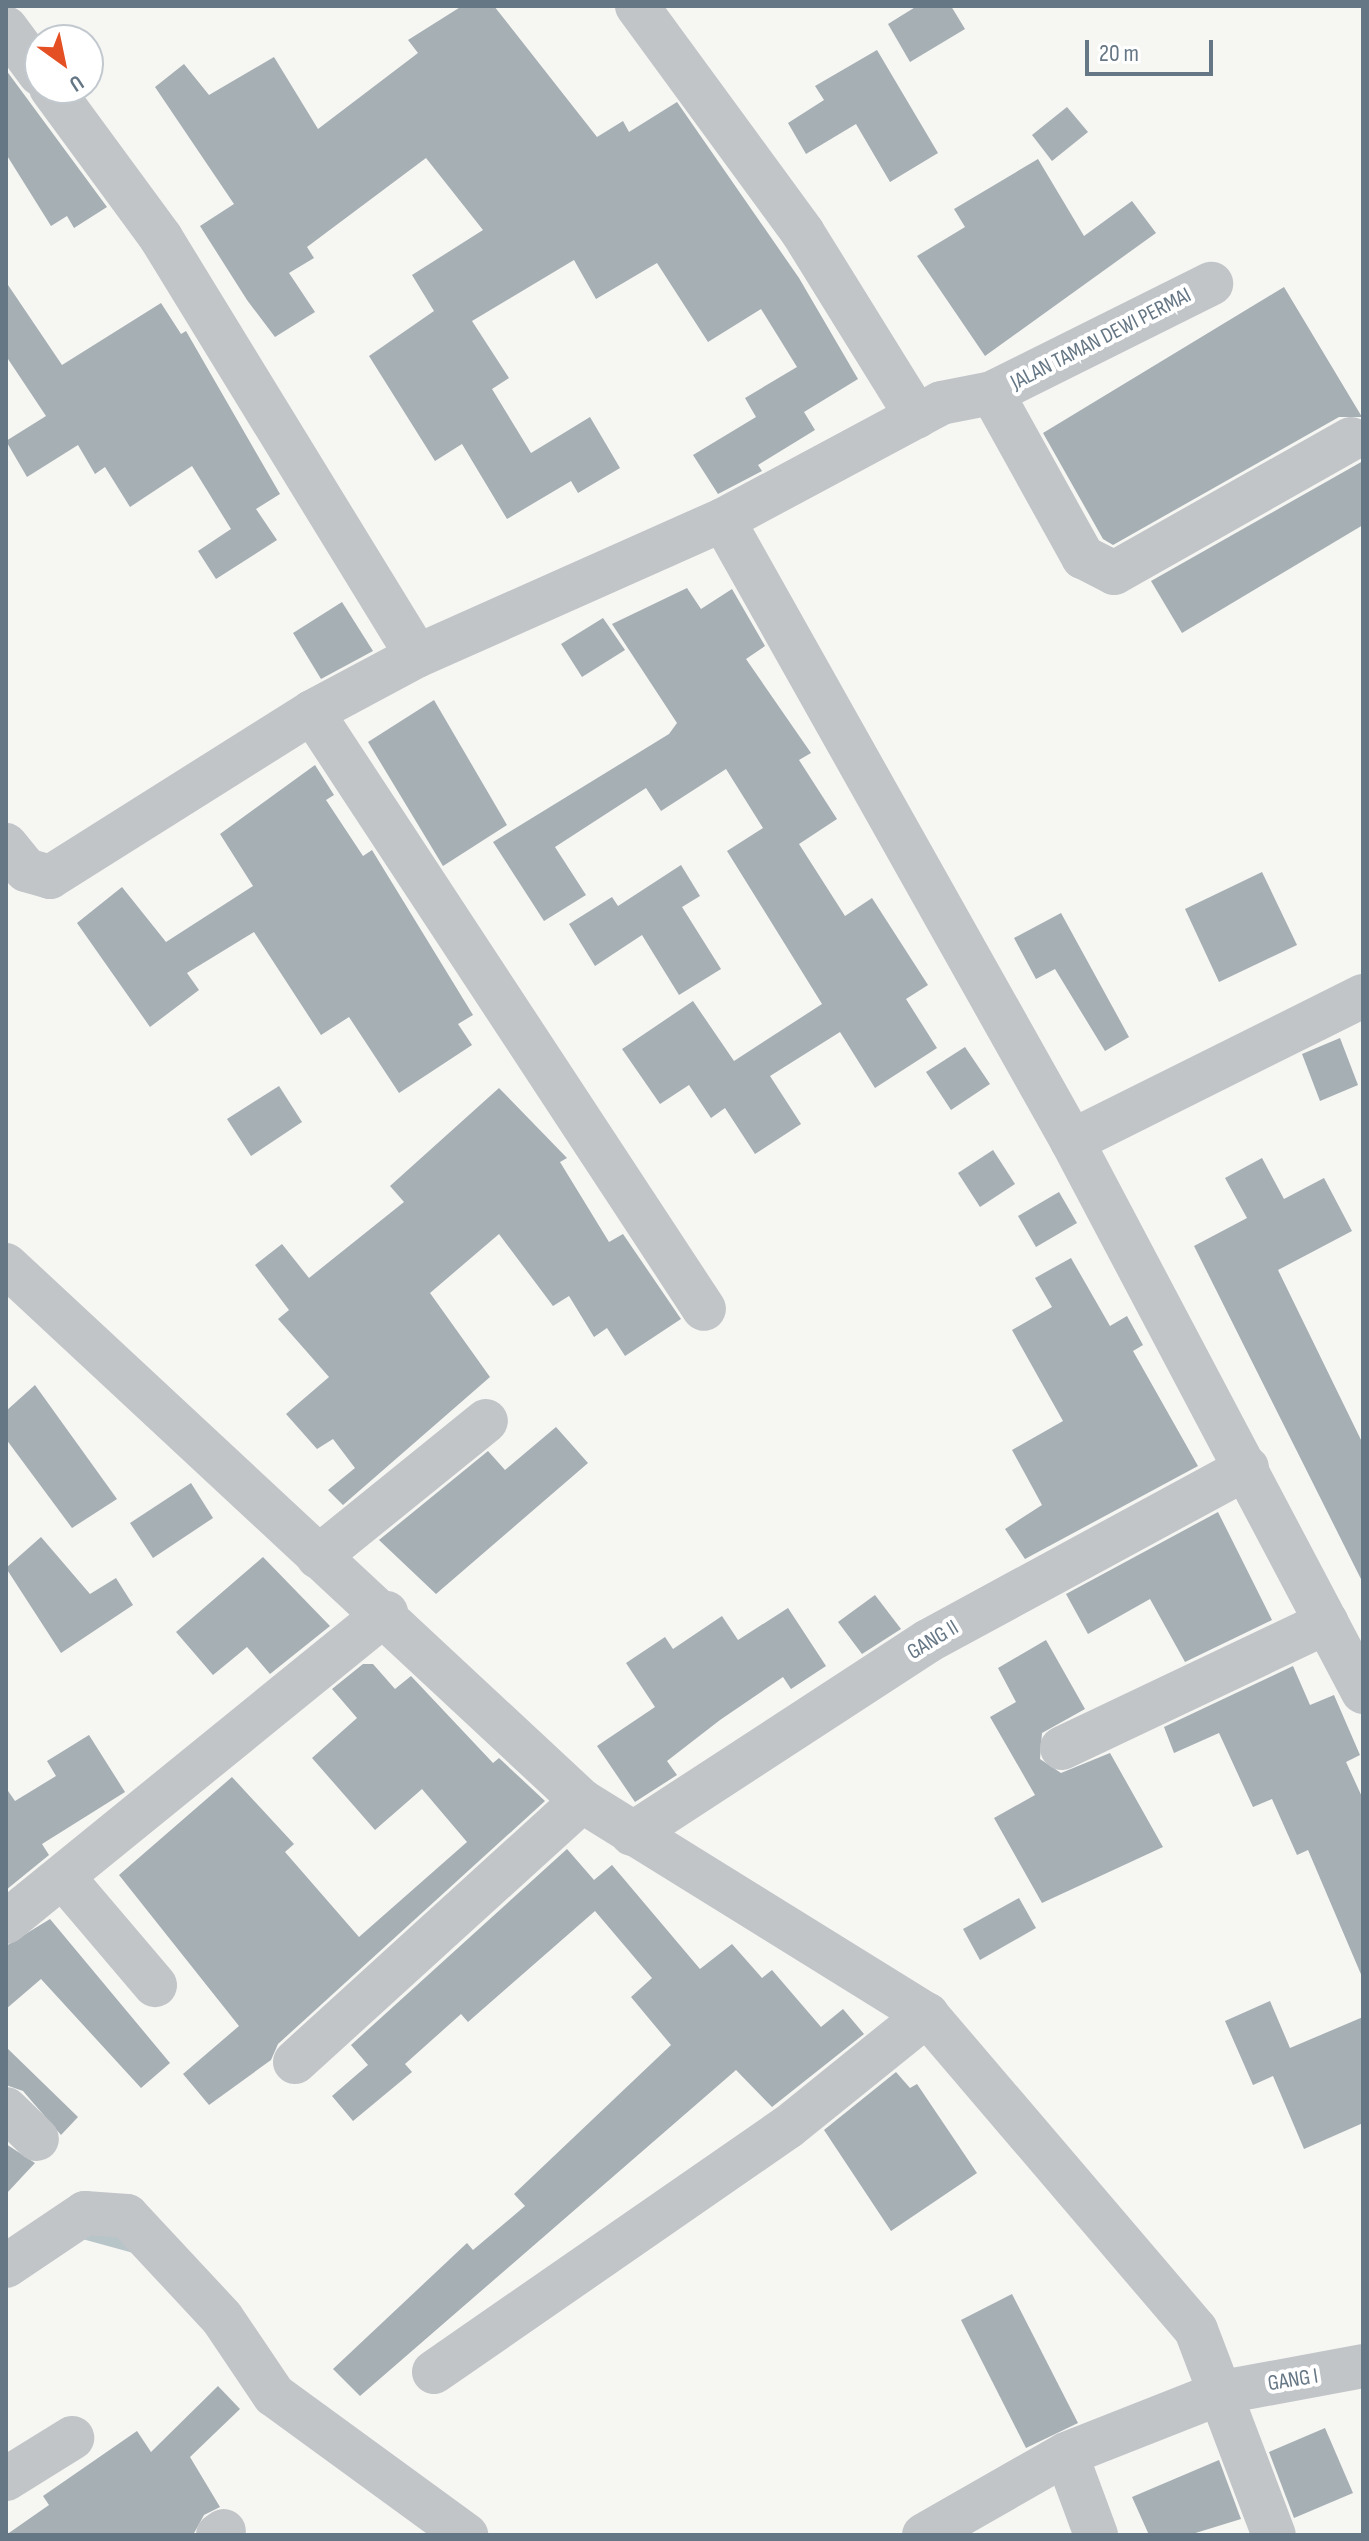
<!DOCTYPE html>
<style>
body{margin:0}
#map{position:relative;width:1369px;height:2541px;overflow:hidden;background:#f6f6f3;font-family:"Sofia Sans Condensed",sans-serif}
div>[style]{position:absolute}
.stream>*{height:12px;margin:-6px;padding:0 6px;transform-origin:6px;border-radius:6px;background:#b7c4c8}
.building>*{inset:0;background:#a6afb4}
.minor>*{height:44px;margin:-22px;padding:0 22px;transform-origin:22px;border-radius:22px;background:#c1c5c8}
span{translate:-50% -50%;white-space:nowrap;text-align:center;line-height:1.15;-webkit-text-stroke:8px #fff;paint-order:stroke}
.street-label{font-size:22px;color:#657684}
.frame{position:absolute;inset:0;border:8px solid #657684;pointer-events:none}
.north{position:absolute;left:24px;top:24px;width:80px;height:80px;box-sizing:border-box;background:#fff;border:2px solid #c1c8ce;border-radius:50%;rotate:147deg;font-size:22px;font-weight:700;line-height:32px;text-align:center;color:#657684}
.north::after{content:'';display:block;margin:auto;width:28px;height:36px;background:#e54f24;clip-path:polygon(50% 0,100% 100%,50% 72%,0 100%)}
.scale{position:absolute;left:1085px;top:40px;width:128px;height:36px;box-sizing:border-box;border:4px solid #657684;border-top:0;padding-left:10px;font-size:24px;line-height:28px;white-space:nowrap;color:#657684;-webkit-text-stroke:6px #fff;paint-order:stroke}
</style>
<div id="map">
<div class="stream">
<i style="left:83px;top:2233px;width:53px;rotate:15.4deg"></i>
</div>
<div class="building">
<i style="clip-path:polygon(462px 6px,494px 6px,597px 137px,623px 121px,629px 132px,677px 102px,799px 278px,858px 379px,804px 412px,815px 430px,758px 465px,762px 471px,718px 494px,693px 455px,756px 417px,745px 398px,797px 367px,761px 309px,708px 342px,657px 263px,596px 299px,574px 260px,472px 321px,509px 378px,492px 389px,531px 453px,590px 417px,620px 468px,578px 493px,571px 481px,507px 519px,462px 444px,435px 461px,369px 356px,434px 311px,412px 275px,483px 230px,426px 158px,307px 247px,314px 258px,289px 273px,315px 312px,275px 337px,247px 300px,200px 226px,234px 204px,155px 87px,184px 64px,209px 95px,274px 57px,318px 129px,418px 53px,408px 40px)"></i>
<i style="clip-path:polygon(917px 6px,951px 6px,965px 29px,910px 62px,888px 24px)"></i>
<i style="clip-path:polygon(877px 50px,938px 153px,890px 182px,856px 124px,806px 154px,788px 123px,824px 100px,815px 86px)"></i>
<i style="clip-path:polygon(6px 70px,107px 207px,74px 228px,67px 216px,51px 226px,6px 154px)"></i>
<i style="clip-path:polygon(1067px 107px,1088px 132px,1052px 161px,1032px 135px)"></i>
<i style="clip-path:polygon(1038px 159px,1084px 236px,1132px 201px,1156px 233px,985px 356px,917px 256px,965px 227px,954px 209px)"></i>
<i style="clip-path:polygon(6px 282px,62px 365px,161px 303px,181px 334px,186px 331px,280px 494px,256px 509px,277px 540px,216px 579px,198px 551px,231px 529px,192px 466px,130px 507px,105px 467px,95px 474px,78px 445px,27px 477px,6px 441px,46px 416px,6px 356px)"></i>
<i style="clip-path:polygon(1284px 287px,1362px 417px,1339px 417px,1113px 545px,1103px 539px,1043px 433px)"></i>
<i style="clip-path:polygon(1363px 461px,1363px 525px,1182px 633px,1151px 581px)"></i>
<i style="clip-path:polygon(687px 588px,701px 609px,732px 589px,765px 646px,746px 659px,811px 753px,799px 760px,837px 819px,799px 844px,845px 916px,872px 898px,928px 985px,906px 999px,937px 1048px,875px 1088px,840px 1032px,770px 1076px,801px 1124px,755px 1154px,725px 1108px,711px 1118px,689px 1085px,660px 1104px,622px 1049px,693px 1001px,734px 1061px,822px 1004px,727px 851px,763px 828px,726px 769px,661px 811px,646px 788px,555px 847px,586px 895px,544px 921px,493px 842px,669px 734px,677px 723px,612px 624px)"></i>
<i style="clip-path:polygon(342px 602px,373px 651px,321px 679px,293px 633px)"></i>
<i style="clip-path:polygon(603px 618px,625px 650px,582px 677px,561px 644px)"></i>
<i style="clip-path:polygon(434px 700px,507px 825px,443px 866px,368px 742px)"></i>
<i style="clip-path:polygon(315px 765px,334px 795px,326px 800px,363px 856px,372px 850px,473px 1015px,458px 1024px,472px 1045px,399px 1093px,349px 1017px,321px 1035px,254px 932px,187px 973px,199px 990px,150px 1027px,77px 923px,122px 887px,166px 942px,253px 886px,220px 834px)"></i>
<i style="clip-path:polygon(681px 865px,700px 896px,682px 907px,721px 969px,679px 995px,642px 935px,595px 966px,569px 924px,612px 897px,618px 906px)"></i>
<i style="clip-path:polygon(1262px 872px,1297px 945px,1219px 982px,1185px 909px)"></i>
<i style="clip-path:polygon(1061px 913px,1129px 1037px,1105px 1051px,1055px 969px,1036px 979px,1014px 938px)"></i>
<i style="clip-path:polygon(1340px 1038px,1358px 1085px,1320px 1101px,1302px 1054px)"></i>
<i style="clip-path:polygon(965px 1047px,990px 1084px,951px 1110px,926px 1072px)"></i>
<i style="clip-path:polygon(279px 1086px,302px 1122px,251px 1156px,227px 1119px)"></i>
<i style="clip-path:polygon(499px 1088px,567px 1158px,560px 1162px,609px 1242px,623px 1234px,681px 1319px,625px 1356px,607px 1328px,594px 1337px,569px 1296px,553px 1306px,499px 1234px,430px 1293px,490px 1377px,343px 1505px,328px 1490px,355px 1468px,333px 1439px,317px 1449px,286px 1414px,329px 1377px,278px 1319px,289px 1310px,255px 1265px,282px 1244px,309px 1278px,404px 1202px,390px 1186px)"></i>
<i style="clip-path:polygon(993px 1150px,1015px 1184px,980px 1207px,958px 1173px)"></i>
<i style="clip-path:polygon(1262px 1158px,1284px 1199px,1324px 1178px,1352px 1231px,1278px 1270px,1363px 1444px,1363px 1583px,1194px 1246px,1247px 1218px,1225px 1178px)"></i>
<i style="clip-path:polygon(1059px 1192px,1077px 1223px,1036px 1247px,1018px 1216px)"></i>
<i style="clip-path:polygon(1071px 1258px,1110px 1326px,1127px 1316px,1143px 1345px,1133px 1351px,1198px 1466px,1025px 1559px,1005px 1529px,1042px 1505px,1012px 1450px,1063px 1421px,1012px 1330px,1052px 1307px,1035px 1278px)"></i>
<i style="clip-path:polygon(35px 1385px,117px 1499px,72px 1528px,6px 1439px,6px 1411px)"></i>
<i style="clip-path:polygon(556px 1427px,588px 1463px,436px 1594px,379px 1540px,488px 1451px,505px 1470px)"></i>
<i style="clip-path:polygon(191px 1483px,213px 1518px,153px 1558px,130px 1523px)"></i>
<i style="clip-path:polygon(1218px 1512px,1272px 1620px,1185px 1662px,1150px 1599px,1088px 1634px,1066px 1594px)"></i>
<i style="clip-path:polygon(41px 1537px,90px 1594px,116px 1578px,133px 1605px,61px 1653px,6px 1568px)"></i>
<i style="clip-path:polygon(263px 1557px,330px 1626px,270px 1674px,247px 1647px,213px 1675px,176px 1632px)"></i>
<i style="clip-path:polygon(875px 1595px,901px 1629px,862px 1654px,838px 1622px)"></i>
<i style="clip-path:polygon(788px 1608px,826px 1666px,791px 1689px,783px 1677px,720px 1720px,667px 1761px,677px 1775px,635px 1802px,597px 1746px,655px 1707px,626px 1663px,665px 1637px,673px 1649px,722px 1616px,738px 1640px)"></i>
<i style="clip-path:polygon(1046px 1640px,1085px 1709px,1042px 1733px,1040px 1759px,1061px 1773px,1110px 1753px,1163px 1847px,1042px 1903px,994px 1818px,1035px 1795px,990px 1717px,1016px 1702px,998px 1668px)"></i>
<i style="clip-path:polygon(363px 1664px,373px 1664px,395px 1689px,411px 1676px,493px 1763px,499px 1758px,545px 1801px,278px 2044px,271px 2060px,209px 2105px,183px 2074px,239px 2026px,119px 1875px,232px 1777px,294px 1844px,285px 1852px,359px 1937px,467px 1842px,422px 1789px,375px 1830px,312px 1758px,357px 1718px,332px 1689px)"></i>
<i style="clip-path:polygon(1293px 1666px,1310px 1705px,1334px 1695px,1360px 1755px,1346px 1762px,1363px 1799px,1363px 1979px,1308px 1850px,1297px 1855px,1272px 1799px,1253px 1807px,1219px 1733px,1174px 1753px,1164px 1727px)"></i>
<i style="clip-path:polygon(89px 1735px,125px 1792px,42px 1844px,49px 1855px,6px 1890px,6px 1788px,15px 1801px,56px 1776px,47px 1761px)"></i>
<i style="clip-path:polygon(567px 1849px,594px 1880px,612px 1865px,700px 1969px,732px 1944px,762px 1978px,772px 1970px,821px 2027px,843px 2009px,864px 2034px,772px 2107px,736px 2070px,360px 2396px,333px 2369px,467px 2243px,473px 2250px,525px 2206px,514px 2194px,671px 2045px,631px 1997px,652px 1978px,595px 1911px,468px 2022px,461px 2014px,405px 2064px,412px 2072px,353px 2121px,332px 2096px,368px 2065px,351px 2045px)"></i>
<i style="clip-path:polygon(1019px 1898px,1036px 1928px,980px 1960px,963px 1929px)"></i>
<i style="clip-path:polygon(50px 1919px,170px 2063px,141px 2088px,41px 1979px,6px 2009px,6px 1946px)"></i>
<i style="clip-path:polygon(1270px 2001px,1290px 2048px,1363px 2017px,1363px 2123px,1304px 2149px,1273px 2076px,1253px 2085px,1225px 2021px)"></i>
<i style="clip-path:polygon(6px 2047px,78px 2117px,61px 2135px,23px 2091px,6px 2085px)"></i>
<i style="clip-path:polygon(896px 2072px,910px 2088px,917px 2084px,977px 2173px,891px 2231px,824px 2130px)"></i>
<i style="clip-path:polygon(6px 2144px,35px 2163px,6px 2194px)"></i>
<i style="clip-path:polygon(1012px 2294px,1078px 2423px,1026px 2448px,961px 2320px)"></i>
<i style="clip-path:polygon(218px 2386px,240px 2409px,190px 2457px,220px 2507px,204px 2515px,193px 2535px,6px 2535px,49px 2505px,43px 2496px,137px 2431px,151px 2452px)"></i>
<i style="clip-path:polygon(1325px 2428px,1353px 2493px,1294px 2518px,1269px 2452px)"></i>
<i style="clip-path:polygon(1219px 2460px,1241px 2519px,1189px 2535px,1149px 2535px,1132px 2497px)"></i>
</div>
<div class="minor">
<i style="left:637px;top:6px;width:281px;rotate:53.8deg"></i>
<i style="left:803px;top:233px;width:216px;rotate:58.2deg"></i>
<i style="left:6px;top:28px;width:57px;rotate:53.5deg"></i>
<i style="left:51px;top:88px;width:186px;rotate:53.7deg"></i>
<i style="left:161px;top:238px;width:490px;rotate:58.5deg"></i>
<i style="left:992px;top:393px;width:245px;rotate:-26.5deg"></i>
<i style="left:723px;top:520px;width:712px;rotate:60.66deg"></i>
<i style="left:1072px;top:1141px;width:623px;rotate:62.16deg"></i>
<i style="left:312px;top:712px;width:714px;rotate:56.71deg"></i>
<i style="left:6px;top:845px;width:32px;rotate:51deg"></i>
<i style="left:26px;top:870px;width:25px;rotate:16deg"></i>
<i style="left:50px;top:877px;width:310px;rotate:-32.2deg"></i>
<i style="left:312px;top:712px;width:119px;rotate:-28.1deg"></i>
<i style="left:417px;top:656px;width:335px;rotate:-24deg"></i>
<i style="left:723px;top:520px;width:247px;rotate:-28.2deg"></i>
<i style="left:941px;top:403px;width:52px;rotate:-11.1deg"></i>
<i style="left:992px;top:393px;width:188px;rotate:61deg"></i>
<i style="left:1083px;top:557px;width:35px;rotate:27deg"></i>
<i style="left:1114px;top:573px;width:272px;rotate:-29.5deg"></i>
<i style="left:1072px;top:1141px;width:325px;rotate:-26.5deg"></i>
<i style="left:6px;top:1265px;width:787px;rotate:42.94deg"></i>
<i style="left:582px;top:1801px;width:406px;rotate:31.8deg"></i>
<i style="left:927px;top:2015px;width:414px;rotate:49.5deg"></i>
<i style="left:1196px;top:2330px;width:219px;rotate:69.2deg"></i>
<i style="left:318px;top:1557px;width:216px;rotate:-39deg"></i>
<i style="left:1062px;top:1748px;width:293px;rotate:-25.4deg"></i>
<i style="left:632px;top:1834px;width:353px;rotate:-33.1deg"></i>
<i style="left:928px;top:1641px;width:363px;rotate:-28.5deg"></i>
<i style="left:63px;top:1877px;width:142px;rotate:49.6deg"></i>
<i style="left:6px;top:1922px;width:490px;rotate:-39.1deg"></i>
<i style="left:295px;top:2062px;width:388px;rotate:-42.3deg"></i>
<i style="left:6px;top:2109px;width:43px;rotate:44.1deg"></i>
<i style="left:6px;top:2266px;width:95px;rotate:-33.9deg"></i>
<i style="left:85px;top:2213px;width:42px;rotate:4.1deg"></i>
<i style="left:127px;top:2216px;width:139px;rotate:47deg"></i>
<i style="left:222px;top:2318px;width:93px;rotate:56deg"></i>
<i style="left:274px;top:2395px;width:238px;rotate:36.1deg"></i>
<i style="left:434px;top:2372px;width:431px;rotate:-34.7deg"></i>
<i style="left:788px;top:2127px;width:179px;rotate:-38.9deg"></i>
<i style="left:6px;top:2479px;width:78px;rotate:-31.8deg"></i>
<i style="left:218px;top:2535px;width:7px;rotate:-34deg"></i>
<i style="left:924px;top:2535px;width:163px;rotate:-29.7deg"></i>
<i style="left:1096px;top:2535px;width:86px;rotate:-110.3deg"></i>
<i style="left:1066px;top:2454px;width:169px;rotate:-21.5deg"></i>
<i style="left:1223px;top:2392px;width:142px;rotate:-10.5deg"></i>
</div>
<div class="street-label">
<span style="left:1101px;top:339px;rotate:-27deg">JALAN TAMAN DEWI PERMAI</span>
<span style="left:933px;top:1640px;rotate:-31deg">GANG II</span>
<span style="left:1293px;top:2380px;rotate:-9deg">GANG I</span>
</div>
<div class="frame"></div>
<div class="north">U</div>
<div class="scale">20 m</div>
</div>
